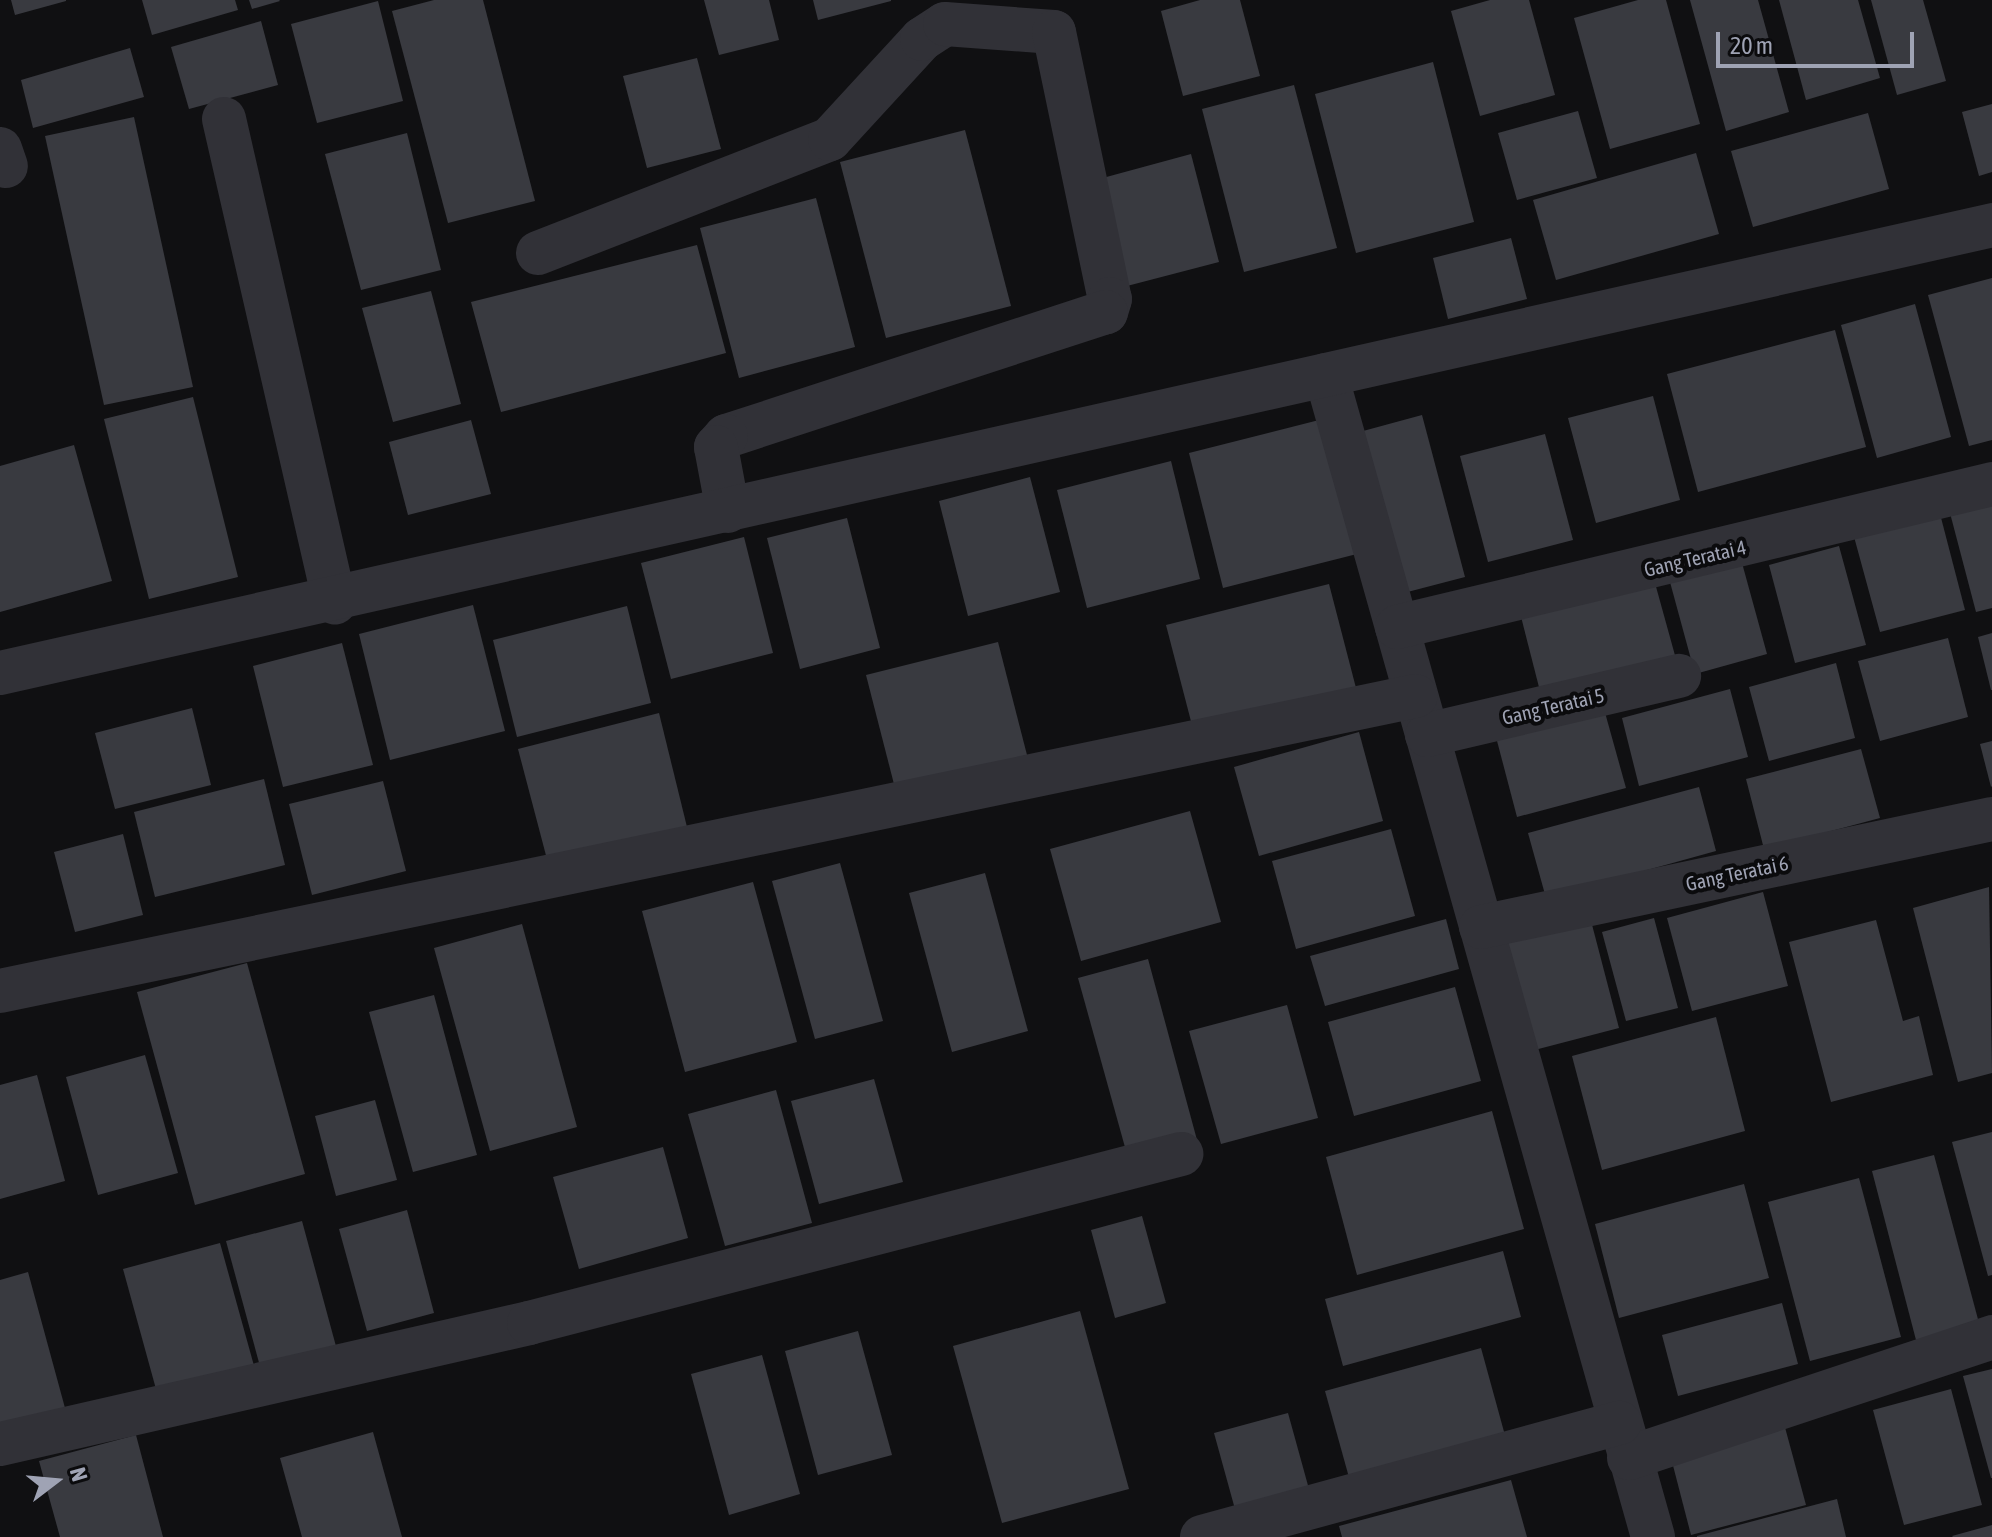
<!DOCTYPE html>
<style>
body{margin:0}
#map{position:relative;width:1992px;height:1537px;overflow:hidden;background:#101012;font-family:"Asap Condensed",sans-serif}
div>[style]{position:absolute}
.building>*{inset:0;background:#393a40}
.street>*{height:44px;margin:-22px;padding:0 22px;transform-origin:22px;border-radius:22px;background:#313137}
span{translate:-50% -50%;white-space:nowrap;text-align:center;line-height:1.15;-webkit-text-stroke:8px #0b0b0d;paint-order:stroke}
.street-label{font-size:20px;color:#9fa3b4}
.north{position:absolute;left:16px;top:1441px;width:80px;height:80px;-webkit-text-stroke:6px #0b0b0d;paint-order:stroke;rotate:74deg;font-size:22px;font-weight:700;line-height:32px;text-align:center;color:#9fa3b4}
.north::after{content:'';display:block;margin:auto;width:28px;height:36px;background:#9fa3b4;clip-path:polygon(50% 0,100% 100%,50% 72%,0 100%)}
.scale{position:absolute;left:1716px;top:32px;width:198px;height:36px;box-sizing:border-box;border:4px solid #9fa3b4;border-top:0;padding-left:10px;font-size:24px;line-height:28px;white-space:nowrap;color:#9fa3b4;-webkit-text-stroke:6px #0b0b0d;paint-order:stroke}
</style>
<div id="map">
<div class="building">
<i style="clip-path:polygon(11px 0,66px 0,66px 1px,15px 15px)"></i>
<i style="clip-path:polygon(142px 0,235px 0,238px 10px,152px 35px)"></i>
<i style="clip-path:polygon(249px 0,279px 0,280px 1px,252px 9px)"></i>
<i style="clip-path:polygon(434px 0,483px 0,535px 201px,448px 223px,392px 11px)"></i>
<i style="clip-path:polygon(704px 0,769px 0,779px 40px,719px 55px)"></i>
<i style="clip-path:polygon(813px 0,891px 0,891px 1px,818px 20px)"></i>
<i style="clip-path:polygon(1200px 0,1240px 0,1260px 76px,1183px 96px,1161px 11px)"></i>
<i style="clip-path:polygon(1490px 0,1529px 0,1555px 95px,1480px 116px,1451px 11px)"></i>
<i style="clip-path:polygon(1638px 0,1666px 0,1700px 124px,1610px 149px,1574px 18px)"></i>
<i style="clip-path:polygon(1690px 0,1758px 0,1789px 112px,1726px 131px)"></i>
<i style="clip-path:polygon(1779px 0,1858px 0,1880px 78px,1806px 100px)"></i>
<i style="clip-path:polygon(1871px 0,1923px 0,1946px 81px,1897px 95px)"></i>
<i style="clip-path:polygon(378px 1px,403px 101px,317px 123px,291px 24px)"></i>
<i style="clip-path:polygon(261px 21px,278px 85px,189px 109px,171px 47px)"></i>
<i style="clip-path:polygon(130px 48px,144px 97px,33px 128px,21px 80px)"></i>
<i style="clip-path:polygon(697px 58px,721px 149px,647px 168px,623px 76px)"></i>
<i style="clip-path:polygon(1433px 62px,1474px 222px,1356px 253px,1315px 94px)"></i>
<i style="clip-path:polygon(1294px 85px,1337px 248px,1244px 272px,1202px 109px)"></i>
<i style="clip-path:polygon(1992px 104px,1992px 172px,1979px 176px,1962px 112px)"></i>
<i style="clip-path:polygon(1578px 111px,1597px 178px,1517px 200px,1498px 133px)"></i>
<i style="clip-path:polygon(1868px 113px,1889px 189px,1753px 227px,1731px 151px)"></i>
<i style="clip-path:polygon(134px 117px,193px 387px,104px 405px,45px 136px)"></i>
<i style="clip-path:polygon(965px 130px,1011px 306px,886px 338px,840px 162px)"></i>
<i style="clip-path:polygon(407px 133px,441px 270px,361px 290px,325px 154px)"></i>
<i style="clip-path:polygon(1696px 153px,1719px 234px,1556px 280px,1533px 200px)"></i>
<i style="clip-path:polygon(1191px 154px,1219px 262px,1127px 286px,1099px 179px)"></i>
<i style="clip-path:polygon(816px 198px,855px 347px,739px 378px,700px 228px)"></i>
<i style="clip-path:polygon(1511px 238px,1527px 299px,1448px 319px,1433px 258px)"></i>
<i style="clip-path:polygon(697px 245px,726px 353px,501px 412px,471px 302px)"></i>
<i style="clip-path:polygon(1992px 278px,1992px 440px,1969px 446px,1928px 295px)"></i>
<i style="clip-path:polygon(431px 291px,461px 404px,393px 422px,362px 308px)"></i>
<i style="clip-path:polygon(1915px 304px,1951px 437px,1877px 458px,1841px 325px)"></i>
<i style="clip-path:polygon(1835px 330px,1866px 447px,1698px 492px,1667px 374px)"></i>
<i style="clip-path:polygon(1653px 396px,1680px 500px,1596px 523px,1568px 418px)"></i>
<i style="clip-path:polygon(193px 397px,238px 577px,149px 599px,104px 419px)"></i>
<i style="clip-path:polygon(1422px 415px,1465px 577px,1396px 595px,1352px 434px)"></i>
<i style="clip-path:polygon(1323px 419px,1357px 554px,1223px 588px,1189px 453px)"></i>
<i style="clip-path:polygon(471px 420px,491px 494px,408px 515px,389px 442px)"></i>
<i style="clip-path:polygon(1545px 434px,1573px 540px,1488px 562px,1460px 456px)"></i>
<i style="clip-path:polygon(74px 445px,112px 581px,0 612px,0 466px)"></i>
<i style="clip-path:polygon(1171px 461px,1200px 579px,1087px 608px,1057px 490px)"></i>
<i style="clip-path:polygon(1030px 477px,1060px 592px,968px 616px,939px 501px)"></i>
<i style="clip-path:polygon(1992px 501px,1992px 608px,1976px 612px,1950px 513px)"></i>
<i style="clip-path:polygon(1939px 510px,1965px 610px,1880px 632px,1853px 533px)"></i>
<i style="clip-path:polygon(847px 518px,880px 648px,800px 669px,767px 538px)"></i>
<i style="clip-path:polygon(744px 537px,773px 653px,671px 679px,641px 563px)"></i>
<i style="clip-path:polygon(1839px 546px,1866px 645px,1795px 663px,1769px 565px)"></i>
<i style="clip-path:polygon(1742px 563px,1767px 654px,1695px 674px,1670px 582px)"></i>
<i style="clip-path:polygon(1650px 565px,1676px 659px,1541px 695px,1517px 601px)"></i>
<i style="clip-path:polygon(1329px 584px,1356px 688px,1193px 729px,1166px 625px)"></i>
<i style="clip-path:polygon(473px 605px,505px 731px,390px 760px,359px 634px)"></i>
<i style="clip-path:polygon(627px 606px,651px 703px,517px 737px,493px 640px)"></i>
<i style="clip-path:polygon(1992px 633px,1992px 690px,1991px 690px,1978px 637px)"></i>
<i style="clip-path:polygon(1948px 638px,1968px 717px,1880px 741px,1858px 661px)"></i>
<i style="clip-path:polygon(998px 642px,1027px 755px,895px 788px,866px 675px)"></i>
<i style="clip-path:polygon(342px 643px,373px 765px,283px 787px,253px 666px)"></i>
<i style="clip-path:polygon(1836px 663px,1855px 738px,1769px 761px,1749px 687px)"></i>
<i style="clip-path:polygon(1730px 689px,1748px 757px,1639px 786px,1622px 718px)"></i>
<i style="clip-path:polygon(192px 708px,211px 785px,115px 809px,95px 733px)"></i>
<i style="clip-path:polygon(1604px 709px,1626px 788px,1517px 817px,1496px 737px)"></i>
<i style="clip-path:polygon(659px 713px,687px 827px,548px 863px,518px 749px)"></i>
<i style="clip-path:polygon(1359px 732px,1383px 821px,1259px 856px,1234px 767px)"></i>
<i style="clip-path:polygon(1992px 741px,1992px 786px,1991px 787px,1980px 744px)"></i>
<i style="clip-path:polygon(1861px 749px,1880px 818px,1764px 849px,1746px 779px)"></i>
<i style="clip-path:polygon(264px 779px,285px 865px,155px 897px,134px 812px)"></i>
<i style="clip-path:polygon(383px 781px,406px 871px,312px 895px,289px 804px)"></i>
<i style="clip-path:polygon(1699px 787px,1716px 851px,1546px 898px,1528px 833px)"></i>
<i style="clip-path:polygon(1190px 811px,1221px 922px,1081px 961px,1050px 849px)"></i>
<i style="clip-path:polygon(1391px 829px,1415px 916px,1296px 949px,1272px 861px)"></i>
<i style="clip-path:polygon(123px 834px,143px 915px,75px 932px,54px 852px)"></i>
<i style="clip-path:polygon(840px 863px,883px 1021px,815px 1039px,772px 881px)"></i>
<i style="clip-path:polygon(985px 873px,1028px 1031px,952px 1052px,909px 893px)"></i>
<i style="clip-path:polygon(753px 882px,797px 1042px,685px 1072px,642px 911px)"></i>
<i style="clip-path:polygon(1989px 887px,1992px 1073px,1958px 1082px,1913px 908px)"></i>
<i style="clip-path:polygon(1763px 892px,1788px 986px,1692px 1011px,1667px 918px)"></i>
<i style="clip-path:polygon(1590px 917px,1619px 1028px,1523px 1053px,1493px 942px)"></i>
<i style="clip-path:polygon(1654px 918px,1678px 1008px,1626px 1021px,1602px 932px)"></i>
<i style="clip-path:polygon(1446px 919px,1459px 969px,1325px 1006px,1310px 956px)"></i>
<i style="clip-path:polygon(1876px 920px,1903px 1021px,1919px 1016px,1933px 1075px,1831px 1102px,1789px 942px)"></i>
<i style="clip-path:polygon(522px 924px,577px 1127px,490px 1151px,434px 948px)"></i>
<i style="clip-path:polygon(1148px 959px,1197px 1140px,1128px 1158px,1078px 978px)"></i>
<i style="clip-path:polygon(247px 963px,305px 1174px,195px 1205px,137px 992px)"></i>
<i style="clip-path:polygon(1455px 987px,1481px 1081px,1354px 1116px,1328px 1022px)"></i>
<i style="clip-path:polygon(434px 995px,477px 1155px,413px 1172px,369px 1012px)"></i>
<i style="clip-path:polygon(1287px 1005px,1318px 1118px,1221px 1144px,1189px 1031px)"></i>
<i style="clip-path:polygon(1716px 1017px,1745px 1131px,1602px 1170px,1572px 1056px)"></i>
<i style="clip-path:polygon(145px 1055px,178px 1173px,98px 1195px,66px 1077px)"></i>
<i style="clip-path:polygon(37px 1075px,65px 1181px,0 1199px,0 1085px)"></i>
<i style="clip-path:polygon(874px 1079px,903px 1182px,819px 1204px,791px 1101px)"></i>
<i style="clip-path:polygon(776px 1090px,812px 1223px,725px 1246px,688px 1114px)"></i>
<i style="clip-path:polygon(375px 1100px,397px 1180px,336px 1196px,315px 1116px)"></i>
<i style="clip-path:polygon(1492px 1111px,1524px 1229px,1357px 1275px,1326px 1157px)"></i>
<i style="clip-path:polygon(1992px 1132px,1992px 1275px,1988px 1276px,1952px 1142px)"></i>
<i style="clip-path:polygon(663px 1147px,688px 1238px,579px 1269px,553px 1177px)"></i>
<i style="clip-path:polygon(1934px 1155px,1979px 1323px,1916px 1340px,1872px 1171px)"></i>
<i style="clip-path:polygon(1859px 1178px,1901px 1337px,1810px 1361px,1768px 1202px)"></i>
<i style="clip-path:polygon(1744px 1184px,1769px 1278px,1619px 1318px,1595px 1224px)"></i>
<i style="clip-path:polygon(407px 1210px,434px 1313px,367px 1331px,339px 1229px)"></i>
<i style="clip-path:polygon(1142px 1216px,1166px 1303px,1115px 1318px,1091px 1230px)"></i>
<i style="clip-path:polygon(302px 1221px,337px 1350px,261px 1370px,226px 1241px)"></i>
<i style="clip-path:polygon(220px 1243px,256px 1373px,159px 1400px,123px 1269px)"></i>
<i style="clip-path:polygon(1503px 1251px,1521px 1317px,1343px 1366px,1325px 1299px)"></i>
<i style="clip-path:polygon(28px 1272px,68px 1419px,0 1437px,0 1280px)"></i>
<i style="clip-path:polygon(1782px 1303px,1798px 1364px,1678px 1396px,1662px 1335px)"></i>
<i style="clip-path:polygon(1080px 1311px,1129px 1489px,1002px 1523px,953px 1346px)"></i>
<i style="clip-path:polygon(858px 1331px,892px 1455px,818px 1475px,785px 1351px)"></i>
<i style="clip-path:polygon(1481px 1348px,1506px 1439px,1350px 1481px,1325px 1391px)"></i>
<i style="clip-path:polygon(762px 1355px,800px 1494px,729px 1515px,691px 1374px)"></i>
<i style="clip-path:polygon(1992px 1369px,1992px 1478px,1991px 1478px,1963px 1376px)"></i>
<i style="clip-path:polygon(1951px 1389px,1982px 1505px,1904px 1525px,1873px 1410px)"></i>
<i style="clip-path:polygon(1288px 1413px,1312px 1500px,1238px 1520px,1214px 1433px)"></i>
<i style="clip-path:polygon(1783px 1420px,1806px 1505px,1691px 1535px,1669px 1450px)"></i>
<i style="clip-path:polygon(373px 1432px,402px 1537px,302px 1537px,280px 1458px)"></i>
<i style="clip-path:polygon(136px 1435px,163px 1537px,60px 1537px,39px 1461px)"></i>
<i style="clip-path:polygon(1511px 1480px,1527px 1537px,1342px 1537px,1339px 1526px)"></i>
<i style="clip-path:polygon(1837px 1499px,1846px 1537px,1697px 1537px,1697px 1536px)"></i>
<i style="clip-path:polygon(1992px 1525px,1992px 1537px,1953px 1537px,1952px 1536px)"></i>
</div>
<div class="street">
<i style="left:224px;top:119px;width:496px;rotate:77.1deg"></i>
<i style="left:0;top:149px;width:18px;rotate:71deg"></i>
<i style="left:538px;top:253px;width:313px;rotate:-21.3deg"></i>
<i style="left:830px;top:139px;width:136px;rotate:-47.4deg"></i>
<i style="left:922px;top:39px;width:27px;rotate:-33deg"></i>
<i style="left:945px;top:24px;width:109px;rotate:4.2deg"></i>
<i style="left:1054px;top:32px;width:273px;rotate:78.2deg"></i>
<i style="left:1110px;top:299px;width:14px;rotate:107deg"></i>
<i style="left:1106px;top:312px;width:400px;rotate:161.9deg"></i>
<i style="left:726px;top:436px;width:15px;rotate:132deg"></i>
<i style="left:716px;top:447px;width:65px;rotate:79.4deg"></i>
<i style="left:1326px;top:375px;width:1207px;rotate:74.28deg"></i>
<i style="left:1397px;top:627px;width:612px;rotate:-13.51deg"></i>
<i style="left:0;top:673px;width:2042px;rotate:-12.67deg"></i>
<i style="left:1427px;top:735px;width:259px;rotate:-13.2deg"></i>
<i style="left:1481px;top:927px;width:522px;rotate:-11.93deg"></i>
<i style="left:0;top:991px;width:1446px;rotate:-11.77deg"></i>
<i style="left:0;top:1444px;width:543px;rotate:-12.88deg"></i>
<i style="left:529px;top:1323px;width:674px;rotate:-14.53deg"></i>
<i style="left:1629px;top:1458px;width:383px;rotate:-18.4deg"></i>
<i style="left:1202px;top:1537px;width:433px;rotate:-15.3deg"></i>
</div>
<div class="street-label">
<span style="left:1695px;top:558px;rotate:-13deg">Gang Teratai 4</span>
<span style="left:1553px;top:706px;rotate:-13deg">Gang Teratai 5</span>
<span style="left:1737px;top:873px;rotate:-12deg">Gang Teratai 6</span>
</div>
<div class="north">N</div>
<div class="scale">20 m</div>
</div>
